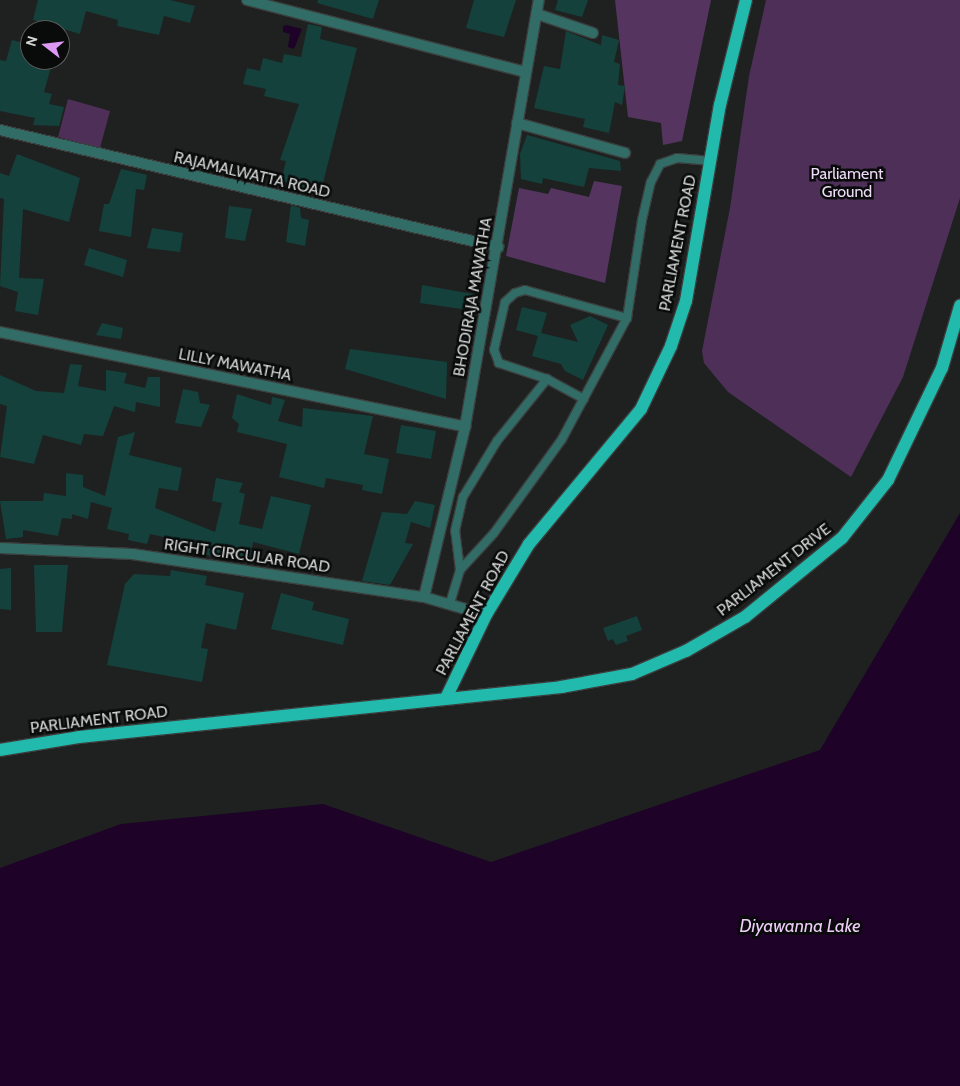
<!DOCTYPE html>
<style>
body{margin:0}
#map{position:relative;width:960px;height:1086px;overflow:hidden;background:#1e2120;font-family:Cabin,sans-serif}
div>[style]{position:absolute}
.green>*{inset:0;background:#4d2f58}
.forest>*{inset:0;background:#553560}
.water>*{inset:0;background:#1e0228}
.building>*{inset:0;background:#15413c}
.roads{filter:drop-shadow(1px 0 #3b3e3d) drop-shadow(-1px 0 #3b3e3d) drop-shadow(0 1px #3b3e3d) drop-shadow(0 -1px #3b3e3d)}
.service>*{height:8px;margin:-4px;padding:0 4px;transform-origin:4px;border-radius:4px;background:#316d66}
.minor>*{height:10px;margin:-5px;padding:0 5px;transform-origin:5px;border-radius:5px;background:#316d66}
.primary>*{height:12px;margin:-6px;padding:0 6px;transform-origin:6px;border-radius:6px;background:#21baad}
span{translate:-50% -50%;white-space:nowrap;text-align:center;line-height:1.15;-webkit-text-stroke:5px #090a0a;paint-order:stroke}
.park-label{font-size:16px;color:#efdaf7}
.street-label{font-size:16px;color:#d4d6d5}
.water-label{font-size:18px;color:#edcdf8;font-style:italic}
.north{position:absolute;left:20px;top:20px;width:50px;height:50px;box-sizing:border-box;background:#090a0a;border:1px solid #5a5c5b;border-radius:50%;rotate:286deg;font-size:14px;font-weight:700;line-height:20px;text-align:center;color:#d4d6d5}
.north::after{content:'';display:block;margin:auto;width:18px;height:22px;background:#dc99f4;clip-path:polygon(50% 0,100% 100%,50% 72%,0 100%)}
</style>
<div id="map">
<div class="green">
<i style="clip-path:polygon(766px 0,960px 0,960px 198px,903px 377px,851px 477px,728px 392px,704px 363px,702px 351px,730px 208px,749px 76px)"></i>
<i style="clip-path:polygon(68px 99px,110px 111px,100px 148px,58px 137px)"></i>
</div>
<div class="forest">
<i style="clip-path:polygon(615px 0,711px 0,682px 141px,663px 145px,661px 123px,628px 117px)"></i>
<i style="clip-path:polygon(594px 181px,622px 186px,605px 283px,506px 256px,519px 188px,548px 194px,551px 188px,589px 197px)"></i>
</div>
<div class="water">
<i style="clip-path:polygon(287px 25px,302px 29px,294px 49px,288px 47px,290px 34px,283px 32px,283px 26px)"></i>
<i style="clip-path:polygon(960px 513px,960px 1086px,0 1086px,0 868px,121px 824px,323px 804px,491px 862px,820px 750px)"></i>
</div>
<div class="building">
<i style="clip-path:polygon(38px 0,170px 0,195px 6px,190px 23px,164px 16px,159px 35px,117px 26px,118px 20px,86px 11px,80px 34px,33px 20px)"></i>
<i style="clip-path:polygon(318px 0,379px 0,373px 19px,317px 3px)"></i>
<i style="clip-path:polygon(474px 0,516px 0,504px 37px,466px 28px)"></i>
<i style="clip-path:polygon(558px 0,588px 0,582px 17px,555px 10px)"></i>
<i style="clip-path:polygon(308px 24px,322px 27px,320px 39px,357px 48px,321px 191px,306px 187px,304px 194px,292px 192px,295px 184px,281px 181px,286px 161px,280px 160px,299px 104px,264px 96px,266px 89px,243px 84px,247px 68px,260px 71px,263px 58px,282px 63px,284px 54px,301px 57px)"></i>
<i style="clip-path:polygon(566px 31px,601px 45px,602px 35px,619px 40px,614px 62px,620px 64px,618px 85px,625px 86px,622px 105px,615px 102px,609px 133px,583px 127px,585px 119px,534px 108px,544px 66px,560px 69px)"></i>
<i style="clip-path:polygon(12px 40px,30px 45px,30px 60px,53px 60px,44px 92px,52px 94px,49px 104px,64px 107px,59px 126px,33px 125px,35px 118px,0 111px,0 60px,6px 61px)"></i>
<i style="clip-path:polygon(527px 135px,620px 161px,621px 171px,589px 168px,584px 187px,543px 178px,542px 184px,521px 179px,520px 154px)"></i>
<i style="clip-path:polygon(17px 154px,80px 178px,69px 222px,23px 209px,19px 278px,44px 279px,38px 315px,15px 311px,18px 292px,0 286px,4px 199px,0 198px,0 173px,9px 176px)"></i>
<i style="clip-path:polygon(121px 169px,147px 175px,144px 190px,136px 189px,131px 237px,99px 231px,104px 204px,109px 204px)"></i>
<i style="clip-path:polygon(291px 205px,300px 208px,301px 218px,309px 220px,305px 246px,286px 242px)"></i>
<i style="clip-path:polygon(229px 206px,252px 209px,245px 241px,225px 238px)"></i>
<i style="clip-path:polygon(152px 228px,183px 233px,180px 252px,147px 248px)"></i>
<i style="clip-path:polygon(89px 248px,127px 260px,123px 277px,84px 265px)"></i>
<i style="clip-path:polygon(422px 285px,473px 294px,468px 310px,420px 303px)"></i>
<i style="clip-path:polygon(522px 307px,547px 313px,541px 333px,578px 342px,570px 325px,590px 316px,608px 325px,583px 380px,565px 371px,561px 364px,532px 356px,538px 336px,516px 330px)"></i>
<i style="clip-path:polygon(102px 323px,123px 328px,121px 339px,96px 335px)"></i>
<i style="clip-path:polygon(350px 349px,447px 362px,446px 399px,345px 369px)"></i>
<i style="clip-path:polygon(70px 364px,82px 365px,78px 386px,106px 391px,106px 370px,127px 373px,124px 383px,145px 388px,148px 377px,160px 377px,160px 407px,136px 402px,135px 412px,114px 406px,103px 436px,84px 434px,81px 445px,43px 435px,34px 464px,0 457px,7px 406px,0 404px,0 375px,36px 391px,64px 393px)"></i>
<i style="clip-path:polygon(183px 389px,198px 392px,200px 403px,210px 405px,201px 427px,175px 423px)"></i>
<i style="clip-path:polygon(237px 394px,271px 405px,272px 397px,285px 400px,278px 421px,302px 427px,303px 408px,373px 416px,364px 454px,389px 459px,382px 494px,362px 490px,363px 485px,326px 478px,324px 488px,279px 477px,287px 444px,237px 432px,239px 424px,232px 418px)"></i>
<i style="clip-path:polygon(401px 425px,436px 431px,431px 459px,396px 453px)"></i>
<i style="clip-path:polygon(135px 432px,129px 455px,182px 468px,178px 491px,159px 488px,155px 508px,215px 532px,222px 503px,212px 501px,216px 478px,243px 483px,239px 492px,245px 494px,239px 524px,262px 529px,271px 496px,311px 505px,299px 554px,253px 542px,250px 559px,225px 553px,223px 559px,203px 554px,204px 546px,150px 534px,147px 544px,128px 540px,129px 534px,107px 529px,112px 508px,91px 502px,88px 519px,72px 514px,72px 519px,62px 518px,58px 536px,23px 530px,23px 537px,6px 539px,0 501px,43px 501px,44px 493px,66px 496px,66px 473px,83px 475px,83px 487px,105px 496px,118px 437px)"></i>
<i style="clip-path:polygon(415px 501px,435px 505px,430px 528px,411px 522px,405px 543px,413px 544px,390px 585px,362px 581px,382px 512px,407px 514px)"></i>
<i style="clip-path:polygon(34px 565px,68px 565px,62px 632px,36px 632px)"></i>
<i style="clip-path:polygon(11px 568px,11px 610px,0 609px,0 569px)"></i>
<i style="clip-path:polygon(171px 570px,207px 576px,205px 585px,244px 593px,236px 630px,206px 623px,201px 648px,208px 649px,202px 682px,107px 665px,125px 584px,134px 574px,170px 576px)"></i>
<i style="clip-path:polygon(281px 593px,314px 602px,312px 610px,349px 619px,343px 645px,271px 629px)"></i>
<i style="clip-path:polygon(637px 616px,642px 630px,626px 636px,628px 641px,616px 645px,613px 639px,608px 641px,603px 628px)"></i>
</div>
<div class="roads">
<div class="service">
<i style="left:547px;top:379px;width:51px;rotate:-161.6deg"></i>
<i style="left:499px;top:363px;width:14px;rotate:-111deg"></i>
<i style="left:494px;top:350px;width:49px;rotate:-77.1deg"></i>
<i style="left:505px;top:302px;width:13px;rotate:-42deg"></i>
<i style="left:515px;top:293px;width:10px;rotate:-17deg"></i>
<i style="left:525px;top:290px;width:106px;rotate:15.4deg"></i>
<i style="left:460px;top:570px;width:39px;rotate:-97deg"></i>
<i style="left:455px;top:531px;width:35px;rotate:-77deg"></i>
<i style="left:463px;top:497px;width:66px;rotate:-58.7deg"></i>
<i style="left:497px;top:441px;width:80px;rotate:-51.1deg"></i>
<i style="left:547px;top:379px;width:42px;rotate:28.4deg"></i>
<i style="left:450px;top:603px;width:34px;rotate:-73deg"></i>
<i style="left:460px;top:570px;width:50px;rotate:-47.4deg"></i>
<i style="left:494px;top:533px;width:116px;rotate:-54.1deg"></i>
<i style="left:562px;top:439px;width:137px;rotate:-61.8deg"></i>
<i style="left:627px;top:318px;width:99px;rotate:-81.3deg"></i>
<i style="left:642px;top:220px;width:39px;rotate:-77deg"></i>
<i style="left:651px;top:182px;width:20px;rotate:-63deg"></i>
<i style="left:660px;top:164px;width:18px;rotate:-19deg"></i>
<i style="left:677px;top:158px;width:35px;rotate:5deg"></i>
</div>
<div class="minor">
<i style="left:247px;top:0;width:288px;rotate:14.5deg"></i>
<i style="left:537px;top:14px;width:59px;rotate:18.7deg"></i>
<i style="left:517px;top:123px;width:112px;rotate:15.5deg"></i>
<i style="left:0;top:130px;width:512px;rotate:13.22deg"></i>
<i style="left:0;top:332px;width:475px;rotate:11.5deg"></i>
<i style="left:0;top:548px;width:132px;rotate:2.6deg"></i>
<i style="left:132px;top:554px;width:295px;rotate:8.4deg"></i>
<i style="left:424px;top:597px;width:65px;rotate:16.2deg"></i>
<i style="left:424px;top:597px;width:175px;rotate:-76.4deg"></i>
<i style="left:465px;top:427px;width:433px;rotate:-80.2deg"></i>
</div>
<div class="primary">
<i style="left:446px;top:698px;width:92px;rotate:-64.3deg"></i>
<i style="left:486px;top:615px;width:83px;rotate:-58.8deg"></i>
<i style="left:529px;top:544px;width:175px;rotate:-50.3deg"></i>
<i style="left:641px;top:409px;width:70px;rotate:-64.5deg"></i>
<i style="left:671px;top:346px;width:47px;rotate:-71.6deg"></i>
<i style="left:686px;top:301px;width:199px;rotate:-80.2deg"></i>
<i style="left:720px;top:105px;width:108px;rotate:-76.1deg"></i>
<i style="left:0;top:750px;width:80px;rotate:-9.3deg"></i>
<i style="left:79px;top:737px;width:485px;rotate:-5.9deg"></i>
<i style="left:561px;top:687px;width:72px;rotate:-10.4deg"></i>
<i style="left:632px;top:674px;width:59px;rotate:-23.1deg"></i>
<i style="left:686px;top:651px;width:68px;rotate:-30deg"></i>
<i style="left:745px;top:617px;width:125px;rotate:-39.2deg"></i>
<i style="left:842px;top:538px;width:74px;rotate:-51.6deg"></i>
<i style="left:888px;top:480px;width:124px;rotate:-64.3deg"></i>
<i style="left:942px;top:368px;width:65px;rotate:-73.8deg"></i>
</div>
</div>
<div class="park-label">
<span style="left:847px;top:183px">Parliament<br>Ground</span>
</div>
<div class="street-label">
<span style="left:252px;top:175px;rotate:13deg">RAJAMALWATTA ROAD</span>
<span style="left:678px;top:243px;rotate:-79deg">PARLIAMENT ROAD</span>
<span style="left:473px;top:297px;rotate:-80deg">BHODIRAJA MAWATHA</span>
<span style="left:235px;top:365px;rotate:11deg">LILLY MAWATHA</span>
<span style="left:247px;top:556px;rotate:8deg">RIGHT CIRCULAR ROAD</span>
<span style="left:774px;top:570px;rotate:-38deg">PARLIAMENT DRIVE</span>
<span style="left:473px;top:613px;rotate:-62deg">PARLIAMENT ROAD</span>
<span style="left:99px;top:720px;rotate:-7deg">PARLIAMENT ROAD</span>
</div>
<div class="water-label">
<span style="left:800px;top:926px">Diyawanna Lake</span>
</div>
<div class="north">N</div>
</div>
